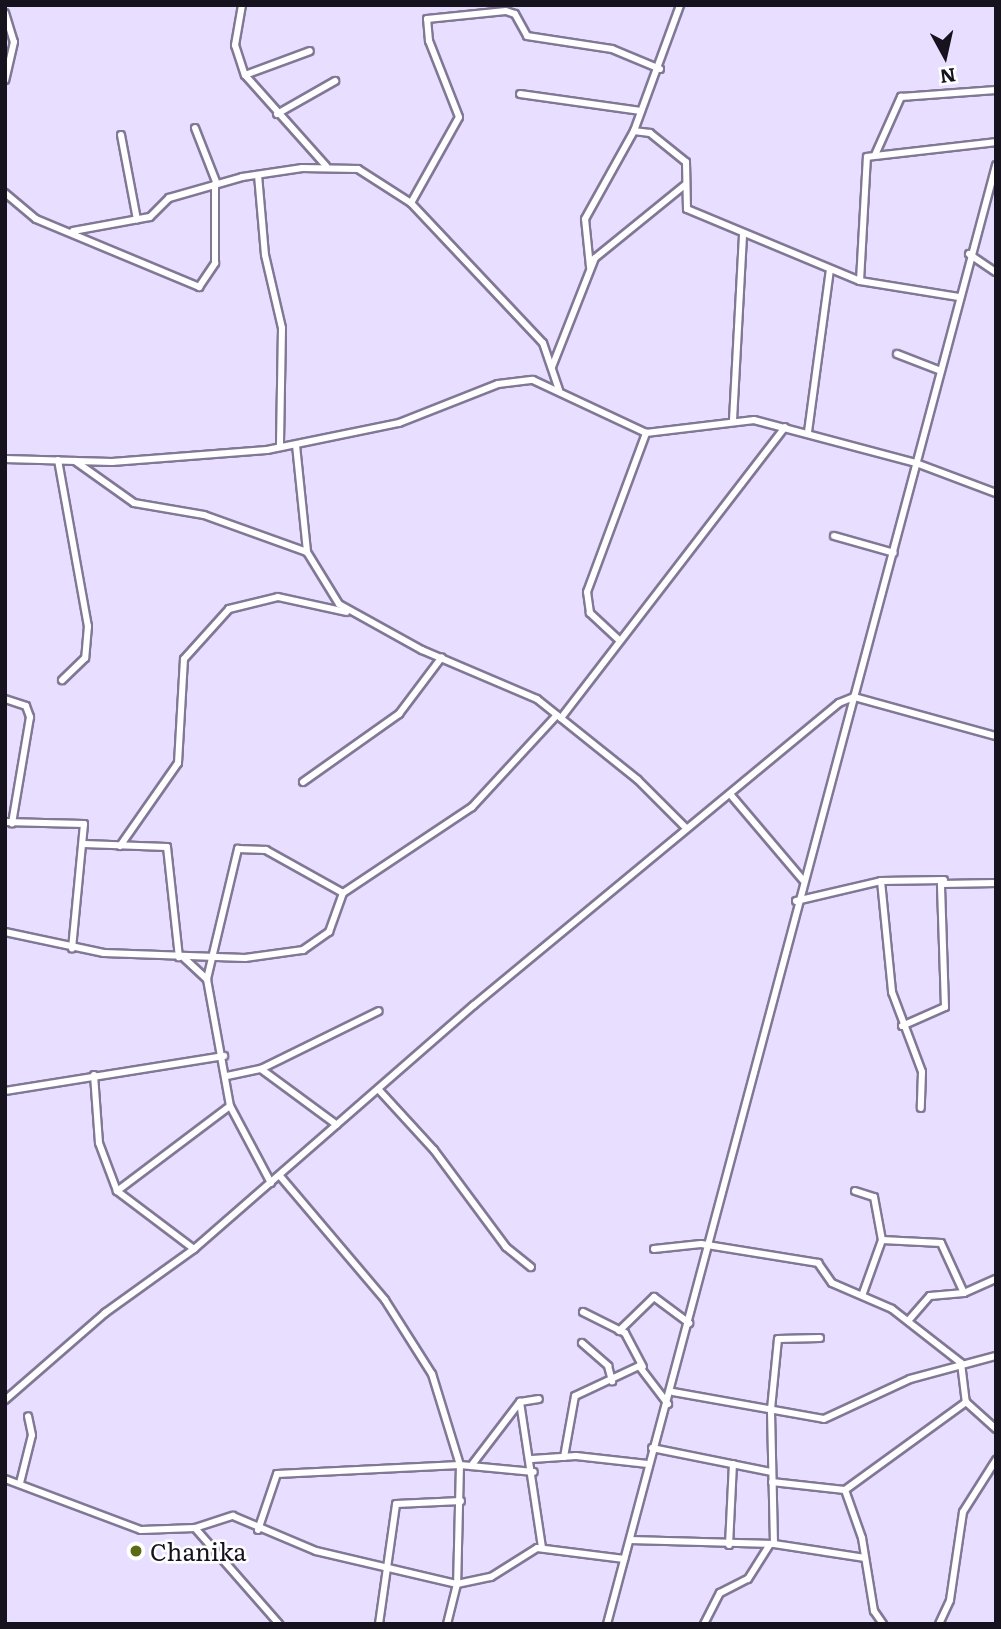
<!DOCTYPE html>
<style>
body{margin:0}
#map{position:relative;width:1001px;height:1629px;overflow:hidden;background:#e8deff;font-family:Literata,serif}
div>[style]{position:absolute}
.roads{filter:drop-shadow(2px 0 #827896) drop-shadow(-2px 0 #827896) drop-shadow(0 2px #827896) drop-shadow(0 -2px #827896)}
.street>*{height:6px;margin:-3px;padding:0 3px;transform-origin:3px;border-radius:3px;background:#fff}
.dots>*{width:19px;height:19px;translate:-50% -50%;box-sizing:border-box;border:4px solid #fff;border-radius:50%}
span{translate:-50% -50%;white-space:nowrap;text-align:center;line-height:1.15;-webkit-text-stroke:5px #fff;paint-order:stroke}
.poi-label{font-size:24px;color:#16131e}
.left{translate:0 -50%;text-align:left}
.frame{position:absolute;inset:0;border:7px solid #16131e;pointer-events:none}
.north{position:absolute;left:910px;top:21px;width:70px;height:70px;-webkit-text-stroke:5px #fff;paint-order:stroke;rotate:172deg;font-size:19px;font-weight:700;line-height:28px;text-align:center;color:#16131e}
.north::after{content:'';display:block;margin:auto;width:24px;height:32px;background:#16131e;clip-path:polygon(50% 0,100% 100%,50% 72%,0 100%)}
</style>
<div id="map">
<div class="roads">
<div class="street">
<i style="left:242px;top:5px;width:41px;rotate:99.9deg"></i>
<i style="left:235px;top:45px;width:32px;rotate:72deg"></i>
<i style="left:245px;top:75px;width:122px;rotate:48.3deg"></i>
<i style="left:5px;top:13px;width:30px;rotate:73deg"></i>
<i style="left:14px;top:42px;width:39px;rotate:103deg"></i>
<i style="left:245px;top:75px;width:69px;rotate:-20.3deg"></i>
<i style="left:520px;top:94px;width:122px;rotate:8deg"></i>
<i style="left:277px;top:114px;width:67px;rotate:-29.6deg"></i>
<i style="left:195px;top:128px;width:60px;rotate:68.6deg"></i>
<i style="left:634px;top:131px;width:16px;rotate:7deg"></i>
<i style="left:650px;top:133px;width:46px;rotate:38.9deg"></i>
<i style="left:686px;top:162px;width:47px;rotate:88.8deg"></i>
<i style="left:687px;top:209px;width:187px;rotate:22.6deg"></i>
<i style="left:860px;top:281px;width:100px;rotate:9.2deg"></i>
<i style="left:121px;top:135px;width:86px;rotate:79.3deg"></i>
<i style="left:875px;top:155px;width:64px;rotate:-65.9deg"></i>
<i style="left:901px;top:97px;width:95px;rotate:-4.2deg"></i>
<i style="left:258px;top:175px;width:80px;rotate:85deg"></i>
<i style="left:265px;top:255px;width:75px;rotate:76.9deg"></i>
<i style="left:282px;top:328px;width:119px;rotate:91deg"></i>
<i style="left:5px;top:193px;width:40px;rotate:40deg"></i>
<i style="left:36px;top:219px;width:177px;rotate:22.6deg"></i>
<i style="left:199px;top:287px;width:29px;rotate:-56deg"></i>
<i style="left:215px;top:263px;width:79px;rotate:-90deg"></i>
<i style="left:411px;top:203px;width:98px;rotate:-60.8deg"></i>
<i style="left:459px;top:117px;width:82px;rotate:-111.5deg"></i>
<i style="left:429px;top:41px;width:22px;rotate:-95deg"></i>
<i style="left:427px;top:19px;width:79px;rotate:-5.8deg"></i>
<i style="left:506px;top:11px;width:9px;rotate:18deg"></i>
<i style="left:515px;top:14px;width:25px;rotate:61deg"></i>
<i style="left:527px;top:36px;width:86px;rotate:8.7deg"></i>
<i style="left:612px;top:49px;width:52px;rotate:22.6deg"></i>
<i style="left:73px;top:231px;width:78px;rotate:-10.3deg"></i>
<i style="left:150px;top:217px;width:27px;rotate:-45deg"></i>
<i style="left:169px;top:198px;width:76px;rotate:-16deg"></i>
<i style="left:242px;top:177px;width:61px;rotate:-8.5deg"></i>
<i style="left:302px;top:168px;width:56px;rotate:1deg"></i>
<i style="left:358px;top:169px;width:63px;rotate:32.7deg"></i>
<i style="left:411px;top:203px;width:192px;rotate:46.7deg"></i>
<i style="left:543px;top:343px;width:50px;rotate:71.2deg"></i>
<i style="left:969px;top:254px;width:32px;rotate:34deg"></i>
<i style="left:590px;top:267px;width:48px;rotate:-95.9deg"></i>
<i style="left:585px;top:219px;width:101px;rotate:-60.9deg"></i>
<i style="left:634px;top:131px;width:134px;rotate:-69.9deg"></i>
<i style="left:860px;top:281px;width:124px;rotate:-86.8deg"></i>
<i style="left:867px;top:157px;width:130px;rotate:-6.6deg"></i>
<i style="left:897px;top:354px;width:47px;rotate:21.1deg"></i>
<i style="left:552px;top:367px;width:117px;rotate:-68.5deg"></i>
<i style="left:595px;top:258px;width:117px;rotate:-39.1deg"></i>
<i style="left:733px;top:420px;width:185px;rotate:-86.9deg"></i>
<i style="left:808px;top:432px;width:163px;rotate:-82.3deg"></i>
<i style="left:296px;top:445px;width:108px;rotate:84.1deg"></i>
<i style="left:307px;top:552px;width:61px;rotate:58.4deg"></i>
<i style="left:339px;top:604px;width:95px;rotate:29deg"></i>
<i style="left:422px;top:650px;width:125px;rotate:23.1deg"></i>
<i style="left:537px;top:699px;width:129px;rotate:38.7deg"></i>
<i style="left:638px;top:780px;width:68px;rotate:45deg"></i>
<i style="left:5px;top:459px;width:107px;rotate:1.6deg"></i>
<i style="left:112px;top:462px;width:155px;rotate:-4.4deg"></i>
<i style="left:267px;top:450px;width:135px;rotate:-11.6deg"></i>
<i style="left:399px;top:423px;width:106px;rotate:-21.5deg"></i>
<i style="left:498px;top:384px;width:35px;rotate:-7deg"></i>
<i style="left:533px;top:380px;width:125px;rotate:25.1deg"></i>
<i style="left:646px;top:433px;width:109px;rotate:-6.9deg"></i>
<i style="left:754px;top:420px;width:168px;rotate:14.9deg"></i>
<i style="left:916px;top:463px;width:85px;rotate:20.6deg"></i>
<i style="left:58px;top:460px;width:169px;rotate:79.8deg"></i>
<i style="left:88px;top:626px;width:32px;rotate:95deg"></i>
<i style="left:85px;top:658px;width:32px;rotate:136deg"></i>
<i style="left:75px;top:461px;width:72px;rotate:35.4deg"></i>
<i style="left:134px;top:503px;width:71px;rotate:9.7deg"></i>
<i style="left:204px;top:515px;width:109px;rotate:19.8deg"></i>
<i style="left:834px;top:536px;width:62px;rotate:15.8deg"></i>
<i style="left:619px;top:640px;width:40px;rotate:-137deg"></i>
<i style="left:590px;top:613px;width:21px;rotate:-98deg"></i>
<i style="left:587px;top:592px;width:170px;rotate:-69.6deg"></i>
<i style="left:5px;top:699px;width:22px;rotate:18deg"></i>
<i style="left:26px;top:706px;width:12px;rotate:70deg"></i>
<i style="left:30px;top:717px;width:108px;rotate:99.6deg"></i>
<i style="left:561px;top:718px;width:367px;rotate:-52.4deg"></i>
<i style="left:303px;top:782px;width:118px;rotate:-35.3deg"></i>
<i style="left:399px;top:714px;width:71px;rotate:-53deg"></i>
<i style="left:730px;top:794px;width:113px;rotate:49.7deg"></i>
<i style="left:5px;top:822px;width:79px;rotate:1.5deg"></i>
<i style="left:84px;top:824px;width:125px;rotate:95.5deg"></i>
<i style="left:84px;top:844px;width:83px;rotate:2.1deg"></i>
<i style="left:167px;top:847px;width:111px;rotate:83.8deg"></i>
<i style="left:120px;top:846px;width:101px;rotate:-55.1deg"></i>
<i style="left:178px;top:763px;width:104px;rotate:-86.7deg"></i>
<i style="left:184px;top:659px;width:67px;rotate:-48deg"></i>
<i style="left:229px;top:609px;width:50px;rotate:-13.8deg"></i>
<i style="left:278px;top:597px;width:70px;rotate:12.4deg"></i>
<i style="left:881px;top:881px;width:112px;rotate:84.3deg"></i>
<i style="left:892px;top:992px;width:85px;rotate:69.4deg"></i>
<i style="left:922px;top:1072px;width:36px;rotate:92deg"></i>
<i style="left:796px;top:901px;width:87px;rotate:-13.2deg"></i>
<i style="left:881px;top:881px;width:63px;rotate:-0.9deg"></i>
<i style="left:5px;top:932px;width:101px;rotate:12deg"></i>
<i style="left:104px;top:953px;width:141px;rotate:2deg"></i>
<i style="left:245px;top:958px;width:59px;rotate:-7.9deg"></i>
<i style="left:303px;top:950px;width:32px;rotate:-35deg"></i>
<i style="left:329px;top:932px;width:41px;rotate:-70.3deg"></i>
<i style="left:343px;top:893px;width:155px;rotate:-33.7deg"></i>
<i style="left:472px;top:807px;width:125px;rotate:-47.3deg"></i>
<i style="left:183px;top:957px;width:33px;rotate:43deg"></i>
<i style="left:902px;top:1026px;width:47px;rotate:-23.8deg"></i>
<i style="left:945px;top:1007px;width:123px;rotate:-91.9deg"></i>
<i style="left:941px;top:884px;width:55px;rotate:-1deg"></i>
<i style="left:261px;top:1069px;width:131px;rotate:-26.2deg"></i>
<i style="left:94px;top:1075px;width:68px;rotate:85.8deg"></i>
<i style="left:99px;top:1143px;width:51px;rotate:69.4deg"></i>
<i style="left:117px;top:1191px;width:96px;rotate:37deg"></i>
<i style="left:227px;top:1076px;width:35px;rotate:-12deg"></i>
<i style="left:261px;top:1069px;width:94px;rotate:36.4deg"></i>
<i style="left:379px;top:1090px;width:81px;rotate:47.5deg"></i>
<i style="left:434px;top:1150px;width:121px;rotate:53.4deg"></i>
<i style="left:506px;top:1247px;width:32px;rotate:39deg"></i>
<i style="left:5px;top:1091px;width:222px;rotate:-9.1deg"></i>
<i style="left:280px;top:1176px;width:162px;rotate:49.7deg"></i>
<i style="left:385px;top:1300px;width:88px;rotate:57.6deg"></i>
<i style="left:432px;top:1374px;width:95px;rotate:72.9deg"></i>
<i style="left:460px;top:1465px;width:119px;rotate:91.4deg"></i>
<i style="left:457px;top:1584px;width:41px;rotate:104deg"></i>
<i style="left:271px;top:1183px;width:87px;rotate:-118deg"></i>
<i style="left:230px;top:1106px;width:129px;rotate:-100.3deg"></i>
<i style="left:207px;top:979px;width:134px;rotate:-76.6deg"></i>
<i style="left:238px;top:849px;width:28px;rotate:2deg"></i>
<i style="left:266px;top:850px;width:88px;rotate:29.2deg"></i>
<i style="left:117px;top:1191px;width:141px;rotate:-37deg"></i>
<i style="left:855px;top:1191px;width:20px;rotate:18deg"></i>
<i style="left:874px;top:1197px;width:44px;rotate:79.5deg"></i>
<i style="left:882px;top:1240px;width:56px;rotate:109.7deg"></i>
<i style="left:882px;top:1240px;width:59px;rotate:2.9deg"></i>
<i style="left:941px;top:1243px;width:55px;rotate:65.3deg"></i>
<i style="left:654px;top:1249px;width:47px;rotate:-6.1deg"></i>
<i style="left:701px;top:1244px;width:119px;rotate:9.2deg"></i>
<i style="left:818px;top:1263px;width:24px;rotate:55deg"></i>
<i style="left:832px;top:1283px;width:65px;rotate:23.4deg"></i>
<i style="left:892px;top:1309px;width:88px;rotate:38deg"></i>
<i style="left:961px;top:1363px;width:39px;rotate:83deg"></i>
<i style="left:583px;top:1312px;width:47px;rotate:26.6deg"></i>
<i style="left:625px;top:1333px;width:38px;rotate:62deg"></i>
<i style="left:908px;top:1321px;width:33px;rotate:-49deg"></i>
<i style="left:930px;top:1296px;width:34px;rotate:-5deg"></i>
<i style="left:964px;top:1293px;width:35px;rotate:-24deg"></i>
<i style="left:619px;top:1331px;width:49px;rotate:-44.2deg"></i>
<i style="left:654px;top:1297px;width:44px;rotate:36.6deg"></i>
<i style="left:582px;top:1343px;width:35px;rotate:41deg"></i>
<i style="left:608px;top:1366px;width:16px;rotate:75deg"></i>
<i style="left:673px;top:1392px;width:153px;rotate:10.1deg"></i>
<i style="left:824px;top:1419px;width:95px;rotate:-24.9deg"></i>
<i style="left:910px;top:1379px;width:89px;rotate:-15deg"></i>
<i style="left:5px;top:1400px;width:133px;rotate:-41deg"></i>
<i style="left:105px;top:1313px;width:110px;rotate:-35.7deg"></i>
<i style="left:194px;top:1249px;width:371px;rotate:-41.1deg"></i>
<i style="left:474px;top:1005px;width:474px;rotate:-39.6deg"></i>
<i style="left:839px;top:703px;width:16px;rotate:-22deg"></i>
<i style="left:854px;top:697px;width:147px;rotate:15.4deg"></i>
<i style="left:520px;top:1402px;width:147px;rotate:81.4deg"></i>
<i style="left:652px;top:1448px;width:121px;rotate:11.4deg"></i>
<i style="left:564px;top:1457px;width:62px;rotate:-79.8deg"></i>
<i style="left:575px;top:1396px;width:71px;rotate:-25.1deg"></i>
<i style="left:639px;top:1366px;width:48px;rotate:52.7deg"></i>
<i style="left:532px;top:1459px;width:44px;rotate:-3.9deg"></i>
<i style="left:576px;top:1456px;width:72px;rotate:6.3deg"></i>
<i style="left:471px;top:1466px;width:81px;rotate:-52.6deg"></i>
<i style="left:520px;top:1402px;width:19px;rotate:-9deg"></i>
<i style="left:5px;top:1479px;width:145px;rotate:20.6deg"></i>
<i style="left:141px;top:1530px;width:54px;rotate:-2.1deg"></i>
<i style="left:195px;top:1528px;width:128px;rotate:48.8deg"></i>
<i style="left:772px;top:1482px;width:73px;rotate:6.3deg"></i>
<i style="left:845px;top:1490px;width:150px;rotate:-36deg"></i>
<i style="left:966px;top:1402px;width:40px;rotate:42deg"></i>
<i style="left:20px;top:1483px;width:49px;rotate:-76deg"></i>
<i style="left:32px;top:1435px;width:19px;rotate:-102deg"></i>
<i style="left:845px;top:1490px;width:51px;rotate:70.5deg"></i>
<i style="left:862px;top:1538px;width:74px;rotate:80.7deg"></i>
<i style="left:874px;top:1611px;width:16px;rotate:55deg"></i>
<i style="left:195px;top:1528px;width:40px;rotate:-18deg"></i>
<i style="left:233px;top:1516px;width:90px;rotate:22.9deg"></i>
<i style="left:316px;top:1551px;width:145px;rotate:13.2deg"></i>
<i style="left:457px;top:1584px;width:35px;rotate:-12deg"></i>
<i style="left:491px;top:1577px;width:54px;rotate:-32.2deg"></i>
<i style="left:537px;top:1548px;width:88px;rotate:7.2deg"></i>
<i style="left:258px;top:1530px;width:59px;rotate:-71.3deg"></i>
<i style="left:277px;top:1474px;width:183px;rotate:-2.8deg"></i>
<i style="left:460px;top:1465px;width:74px;rotate:5.4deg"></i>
<i style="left:630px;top:1540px;width:144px;rotate:1.6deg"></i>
<i style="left:774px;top:1544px;width:92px;rotate:8.7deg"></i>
<i style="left:774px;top:1544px;width:135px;rotate:-91.3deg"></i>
<i style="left:771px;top:1409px;width:70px;rotate:-84.3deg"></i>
<i style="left:778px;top:1339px;width:42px;rotate:-1.4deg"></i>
<i style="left:729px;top:1545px;width:81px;rotate:-87.2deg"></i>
<i style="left:379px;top:1624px;width:121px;rotate:-81.9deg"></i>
<i style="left:396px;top:1504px;width:65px;rotate:-2.6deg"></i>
<i style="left:607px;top:1624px;width:1510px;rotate:-75.07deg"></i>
<i style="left:704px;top:1624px;width:35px;rotate:-63deg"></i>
<i style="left:720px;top:1593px;width:31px;rotate:-27deg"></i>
<i style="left:748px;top:1579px;width:41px;rotate:-57.8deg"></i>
<i style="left:939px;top:1624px;width:26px;rotate:-65deg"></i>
<i style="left:950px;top:1600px;width:89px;rotate:-81.6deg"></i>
<i style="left:963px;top:1512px;width:62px;rotate:-57.6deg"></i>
</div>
</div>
<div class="dots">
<i style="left:136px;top:1551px;background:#5b6a13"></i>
</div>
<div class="poi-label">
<span class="left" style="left:150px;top:1551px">Chanika</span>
</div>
<div class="frame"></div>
<div class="north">N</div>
</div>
